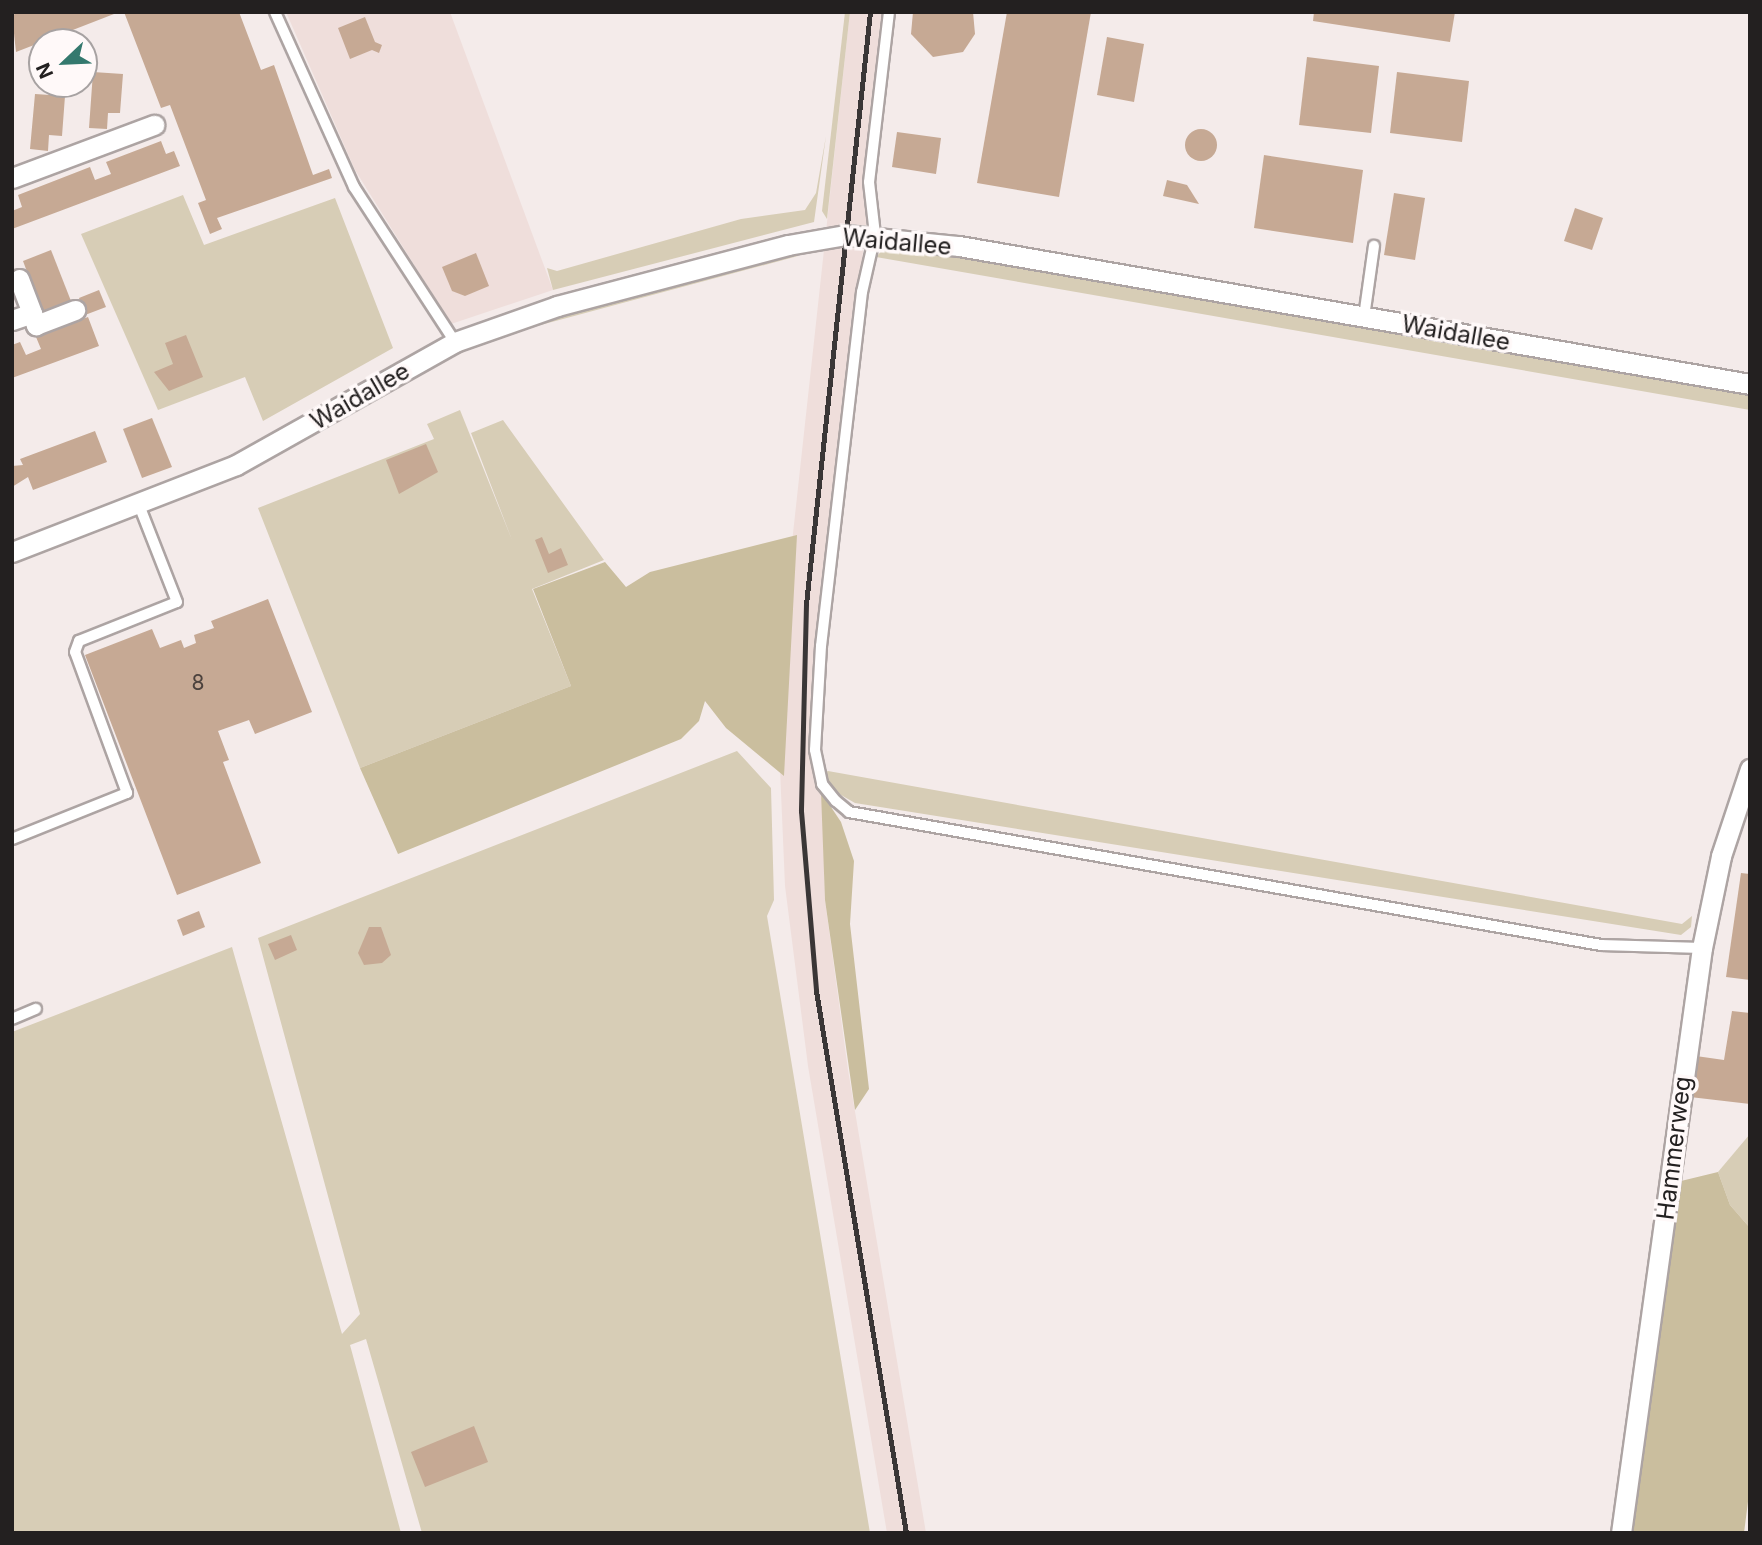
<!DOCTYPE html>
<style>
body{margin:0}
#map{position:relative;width:1762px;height:1545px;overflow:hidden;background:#f4ebea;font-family:Inter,sans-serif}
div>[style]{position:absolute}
.built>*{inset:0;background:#efdedb}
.green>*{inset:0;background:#d7cdb6}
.forest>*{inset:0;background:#cabe9e}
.building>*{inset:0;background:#c6a994}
.round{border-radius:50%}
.roads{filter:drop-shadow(2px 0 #ada4a3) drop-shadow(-2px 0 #ada4a3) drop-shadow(0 2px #ada4a3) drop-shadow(0 -2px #ada4a3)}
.service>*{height:10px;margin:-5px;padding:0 5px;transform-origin:5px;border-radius:5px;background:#fff}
.minor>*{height:19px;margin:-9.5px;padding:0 9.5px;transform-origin:9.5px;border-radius:9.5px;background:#fff}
.rail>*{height:5px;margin:-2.5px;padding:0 2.5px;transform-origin:2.5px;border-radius:2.5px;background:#3a3636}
span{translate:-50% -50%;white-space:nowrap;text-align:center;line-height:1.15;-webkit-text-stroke:7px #fff9f9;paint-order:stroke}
.number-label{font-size:21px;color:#4c423d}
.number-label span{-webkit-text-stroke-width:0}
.street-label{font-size:24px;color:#232020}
.frame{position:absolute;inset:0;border:14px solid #232020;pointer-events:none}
.north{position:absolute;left:28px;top:28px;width:70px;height:70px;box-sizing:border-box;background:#fff9f9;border:2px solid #a7a2a2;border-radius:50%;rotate:247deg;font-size:19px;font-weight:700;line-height:28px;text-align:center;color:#232020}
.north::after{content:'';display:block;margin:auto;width:24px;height:32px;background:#34796e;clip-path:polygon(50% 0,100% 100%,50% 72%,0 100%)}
</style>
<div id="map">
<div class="built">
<i style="clip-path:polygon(286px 12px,450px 12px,553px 290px,451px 324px,355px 170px)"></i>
<i style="clip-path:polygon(850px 12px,889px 12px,826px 591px,820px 687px,825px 900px,848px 1070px,926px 1533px,887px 1533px,808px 1066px,785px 886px,780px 769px,789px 570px)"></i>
</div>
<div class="green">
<i style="clip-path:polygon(845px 12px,850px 12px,827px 219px,822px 211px)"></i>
<i style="clip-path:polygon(826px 136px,814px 222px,553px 290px,547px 268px,557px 271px,741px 219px,805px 210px,816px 193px)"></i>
<i style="clip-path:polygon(183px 195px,204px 245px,335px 198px,393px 348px,263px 421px,245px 377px,158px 410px,81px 234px)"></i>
<i style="clip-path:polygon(889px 243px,1750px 390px,1750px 410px,876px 257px)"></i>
<i style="clip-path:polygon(799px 251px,798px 256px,496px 337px,498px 333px)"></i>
<i style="clip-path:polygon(460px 410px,512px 540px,471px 433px,503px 420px,604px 560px,532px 589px,571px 686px,360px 768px,258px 508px,434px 439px,427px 424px)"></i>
<i style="clip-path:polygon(737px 751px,771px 788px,774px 900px,767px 916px,870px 1533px,422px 1533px,366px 1339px,350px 1345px,401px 1533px,12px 1533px,12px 1032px,232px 947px,342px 1334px,360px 1314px,258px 938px)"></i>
<i style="clip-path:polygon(828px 771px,1682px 924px,1692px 916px,1691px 927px,1681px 935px,855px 803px,834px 791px,824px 773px)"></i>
<i style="clip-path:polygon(1750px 1134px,1750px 1228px,1730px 1205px,1718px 1172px)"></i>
</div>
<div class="forest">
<i style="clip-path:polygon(797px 535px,784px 776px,726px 728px,705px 701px,699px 721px,681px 739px,398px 854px,360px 768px,571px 686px,533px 589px,605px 562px,626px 587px,650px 572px)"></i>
<i style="clip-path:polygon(821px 792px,841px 822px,854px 861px,850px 924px,869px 1089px,855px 1110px,825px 900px)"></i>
<i style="clip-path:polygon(1718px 1172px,1730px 1205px,1750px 1228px,1750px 1486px,1744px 1533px,1631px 1533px,1681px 1181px)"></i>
</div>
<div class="building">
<i style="clip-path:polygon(21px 12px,113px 12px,114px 14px,16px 52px,12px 15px)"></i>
<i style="clip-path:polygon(124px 12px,239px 12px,261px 70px,274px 65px,313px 175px,329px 169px,332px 178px,217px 218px,222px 229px,210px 234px,198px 203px,206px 200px,170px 105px,161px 108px)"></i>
<i style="clip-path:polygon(913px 12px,973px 12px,975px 34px,963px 52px,933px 57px,911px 34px)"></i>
<i style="clip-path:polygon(1007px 12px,1091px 12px,1059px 197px,977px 183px)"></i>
<i style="clip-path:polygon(1314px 12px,1455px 12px,1450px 42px,1313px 21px)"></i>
<i style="clip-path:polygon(365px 17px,375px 42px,382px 45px,379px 53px,372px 50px,350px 59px,338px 28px)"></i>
<i style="clip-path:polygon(1107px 37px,1144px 44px,1134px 102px,1097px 95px)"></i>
<i style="clip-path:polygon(1307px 57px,1379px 66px,1371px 133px,1299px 125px)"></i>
<i style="clip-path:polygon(93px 72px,123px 74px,120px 113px,108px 113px,107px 129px,89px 128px)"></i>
<i style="clip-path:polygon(1397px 72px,1469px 81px,1462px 142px,1390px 133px)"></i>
<i style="clip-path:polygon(35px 94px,65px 96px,62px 136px,49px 135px,48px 151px,30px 149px)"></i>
<i class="round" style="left:1185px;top:129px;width:32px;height:32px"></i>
<i style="clip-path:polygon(897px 132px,941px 138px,936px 174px,892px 167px)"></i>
<i style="clip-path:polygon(161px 141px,166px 154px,174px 151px,180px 166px,12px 229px,12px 211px,22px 207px,18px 195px,90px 167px,95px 180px,111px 174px,106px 162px)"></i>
<i style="clip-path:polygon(1264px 155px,1363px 170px,1353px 243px,1254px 228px)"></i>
<i style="clip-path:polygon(1167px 180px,1187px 185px,1199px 204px,1163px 196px)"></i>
<i style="clip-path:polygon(1394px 193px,1425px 198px,1415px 260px,1384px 255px)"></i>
<i style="clip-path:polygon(1575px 208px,1603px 218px,1592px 250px,1564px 241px)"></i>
<i style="clip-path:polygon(51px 250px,71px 301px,42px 312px,23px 261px)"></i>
<i style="clip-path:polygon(476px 253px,489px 286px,465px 296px,452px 291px,442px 267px)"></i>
<i style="clip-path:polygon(99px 290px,106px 307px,85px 315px,79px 298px)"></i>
<i style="clip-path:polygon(88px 317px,99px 346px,12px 378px,12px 345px,20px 342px,26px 355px,41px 349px,36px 337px)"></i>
<i style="clip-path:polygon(186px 335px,203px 377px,169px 391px,154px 372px,173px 364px,165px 343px)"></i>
<i style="clip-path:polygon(152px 418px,172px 467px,142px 478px,123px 429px)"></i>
<i style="clip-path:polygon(95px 431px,107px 462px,33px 490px,28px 477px,12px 487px,12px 466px,23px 465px,20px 459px)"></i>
<i style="clip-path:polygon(426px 444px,438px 472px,399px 494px,386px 460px)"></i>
<i style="clip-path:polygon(542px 537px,549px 554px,561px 548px,568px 565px,548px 573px,535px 540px)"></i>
<i style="clip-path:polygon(268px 599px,312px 712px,255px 734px,249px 720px,218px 731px,229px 760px,223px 762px,261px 863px,177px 895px,85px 655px,152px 629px,160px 648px,181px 640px,184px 648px,196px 643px,194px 635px,214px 628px,211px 621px)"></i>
<i style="clip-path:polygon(1741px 873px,1750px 874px,1750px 980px,1726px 977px)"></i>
<i style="clip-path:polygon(199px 911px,205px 927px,183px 936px,177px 920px)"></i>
<i style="clip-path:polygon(369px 927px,381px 927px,391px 955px,382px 963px,364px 965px,358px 953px)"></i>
<i style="clip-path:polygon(291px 935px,297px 950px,275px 960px,268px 944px)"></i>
<i style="clip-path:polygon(1732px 1011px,1750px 1013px,1750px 1104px,1690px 1097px,1696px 1056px,1724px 1060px)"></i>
<i style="clip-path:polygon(474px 1426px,488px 1462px,425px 1487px,411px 1452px)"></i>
</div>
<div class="roads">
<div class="service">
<i style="left:275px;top:12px;width:192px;rotate:65.7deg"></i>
<i style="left:354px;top:187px;width:185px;rotate:56.9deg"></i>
<i style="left:889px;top:12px;width:171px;rotate:96.7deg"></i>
<i style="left:869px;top:182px;width:53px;rotate:83.5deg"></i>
<i style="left:875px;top:235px;width:58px;rotate:102.8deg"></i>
<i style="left:862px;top:292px;width:356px;rotate:96.6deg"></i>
<i style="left:821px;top:646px;width:104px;rotate:93.3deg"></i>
<i style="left:815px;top:750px;width:35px;rotate:78deg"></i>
<i style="left:822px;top:784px;width:22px;rotate:51deg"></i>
<i style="left:836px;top:801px;width:17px;rotate:40deg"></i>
<i style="left:849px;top:812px;width:764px;rotate:10.03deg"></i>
<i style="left:1601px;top:945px;width:101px;rotate:1.7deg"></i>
<i style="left:1364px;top:317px;width:72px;rotate:-82deg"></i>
<i style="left:12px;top:839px;width:124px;rotate:-21.8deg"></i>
<i style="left:127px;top:793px;width:150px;rotate:-110.2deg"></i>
<i style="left:75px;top:652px;width:12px;rotate:-70deg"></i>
<i style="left:79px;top:641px;width:105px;rotate:-21.7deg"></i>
<i style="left:177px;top:602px;width:104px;rotate:-111.4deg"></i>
<i style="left:12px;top:1019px;width:26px;rotate:-23deg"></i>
</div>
<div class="minor">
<i style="left:12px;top:178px;width:152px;rotate:-20.5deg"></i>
<i style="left:19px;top:279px;width:36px;rotate:69deg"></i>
<i style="left:12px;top:320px;width:21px;rotate:-19deg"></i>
<i style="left:32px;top:313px;width:13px;rotate:72deg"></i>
<i style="left:36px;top:325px;width:42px;rotate:-21deg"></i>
<i style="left:12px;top:552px;width:240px;rotate:-21.2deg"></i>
<i style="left:236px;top:465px;width:251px;rotate:-29.3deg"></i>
<i style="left:455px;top:342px;width:108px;rotate:-19.4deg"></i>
<i style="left:557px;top:306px;width:239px;rotate:-14.8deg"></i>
<i style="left:788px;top:245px;width:59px;rotate:-9.8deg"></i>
<i style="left:846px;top:235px;width:114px;rotate:5.6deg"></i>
<i style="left:959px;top:246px;width:803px;rotate:9.9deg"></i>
<i style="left:1621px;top:1533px;width:591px;rotate:-82.12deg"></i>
<i style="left:1702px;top:948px;width:94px;rotate:-78.3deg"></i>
<i style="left:1721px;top:856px;width:92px;rotate:-71.6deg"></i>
</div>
</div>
<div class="rail">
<i style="left:870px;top:12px;width:595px;rotate:96.17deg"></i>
<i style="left:806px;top:604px;width:207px;rotate:91.4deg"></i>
<i style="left:801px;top:811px;width:181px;rotate:85.2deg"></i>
<i style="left:816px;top:991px;width:549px;rotate:80.57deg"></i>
</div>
<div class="number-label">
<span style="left:198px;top:683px">8</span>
</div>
<div class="street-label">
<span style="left:897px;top:242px;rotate:5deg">Waidallee</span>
<span style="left:1456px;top:333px;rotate:10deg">Waidallee</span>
<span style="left:360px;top:396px;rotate:-30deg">Waidallee</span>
<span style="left:1674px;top:1148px;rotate:-83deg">Hammerweg</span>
</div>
<div class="frame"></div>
<div class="north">N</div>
</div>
